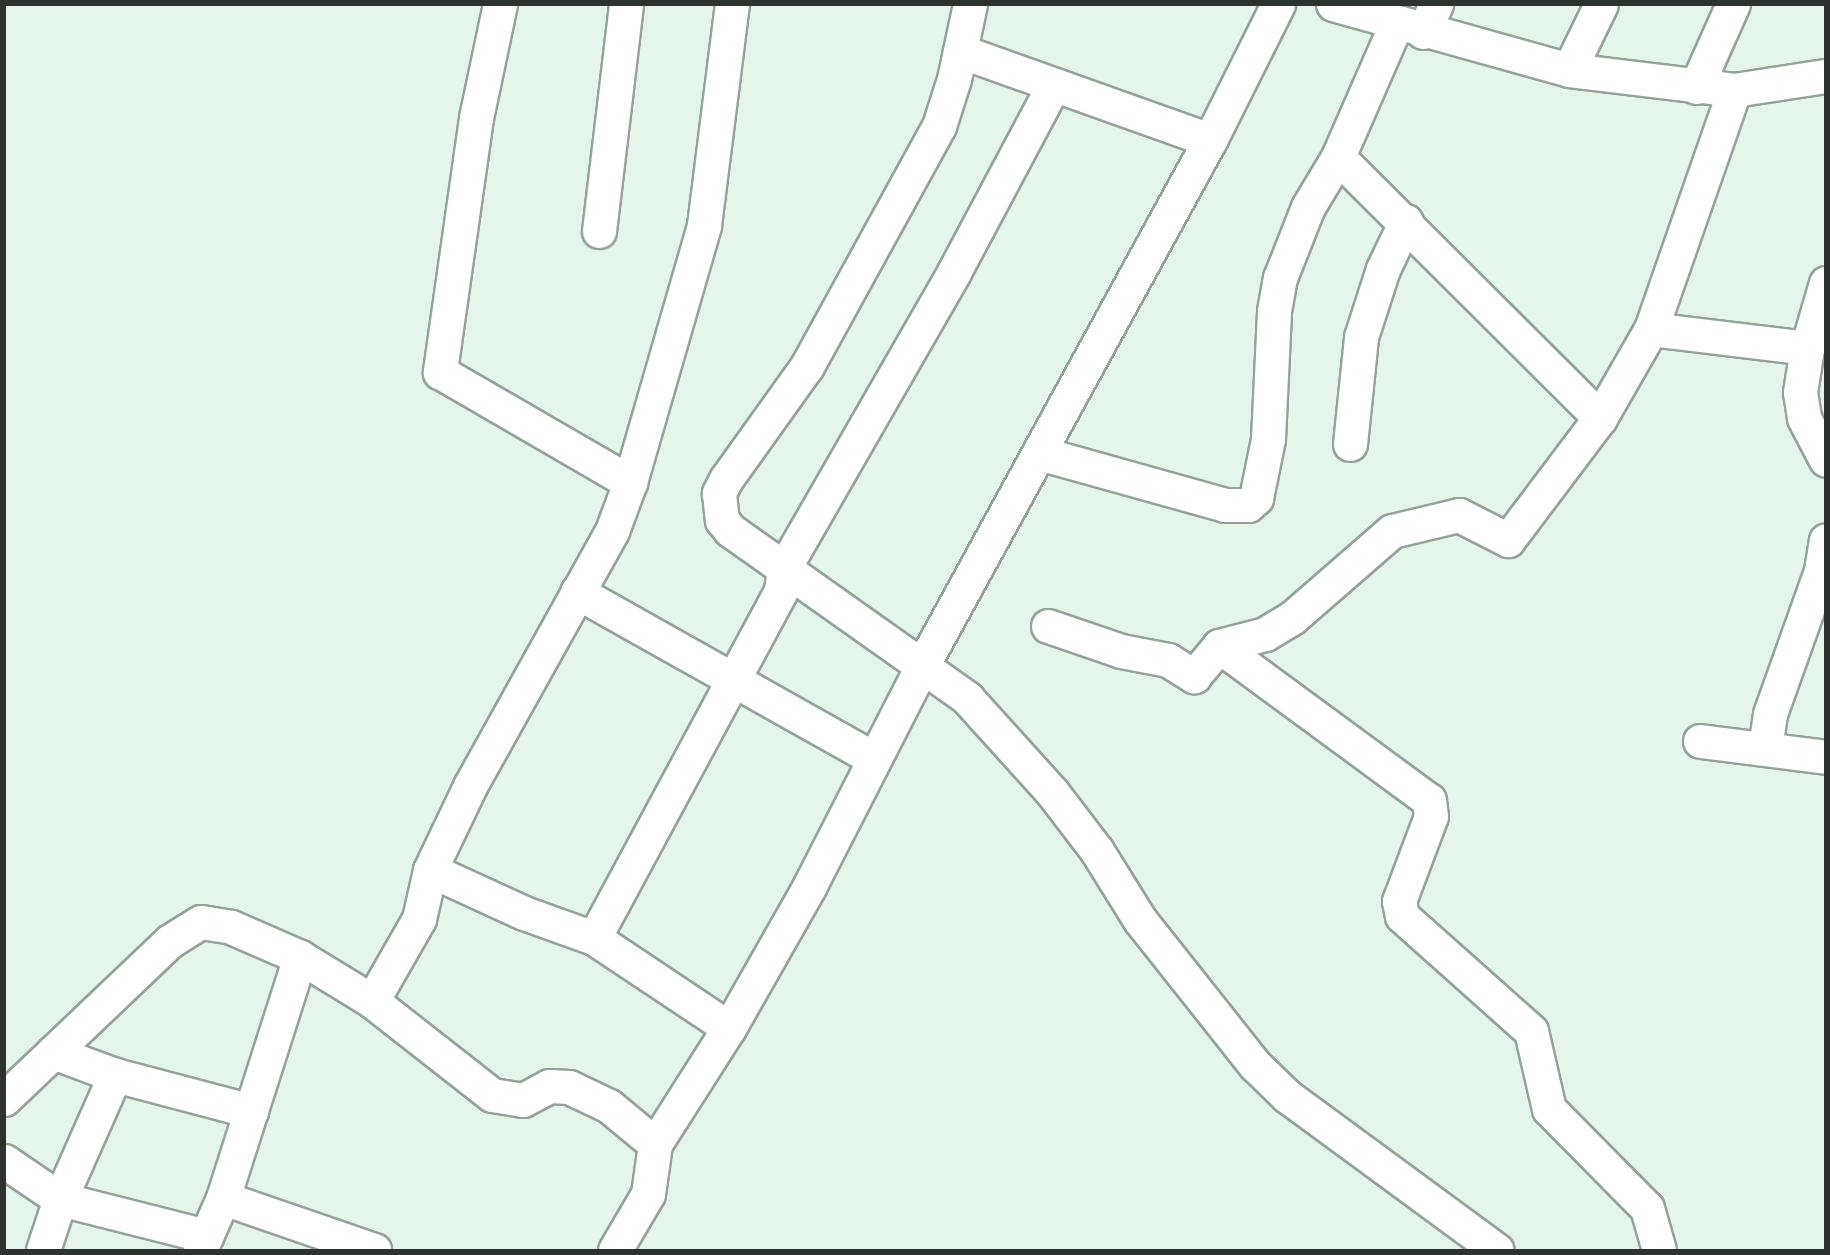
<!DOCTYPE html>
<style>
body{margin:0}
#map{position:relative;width:1830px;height:1255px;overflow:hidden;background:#e4f6ea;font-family:"Public Sans",sans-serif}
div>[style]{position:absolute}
.roads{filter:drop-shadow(2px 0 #92a398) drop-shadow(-2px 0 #92a398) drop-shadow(0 2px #92a398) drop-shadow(0 -2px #92a398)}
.minor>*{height:33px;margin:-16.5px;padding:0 16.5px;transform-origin:16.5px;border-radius:16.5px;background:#fff}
span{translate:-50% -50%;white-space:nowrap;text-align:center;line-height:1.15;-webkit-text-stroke:4.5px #e4f6ea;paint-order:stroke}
.frame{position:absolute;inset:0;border:6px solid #2c322e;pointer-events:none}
</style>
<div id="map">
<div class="roads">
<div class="minor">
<i style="left:500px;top:4px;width:116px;rotate:101.9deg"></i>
<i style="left:476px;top:118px;width:257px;rotate:98.1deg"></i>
<i style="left:440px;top:372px;width:220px;rotate:30.1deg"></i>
<i style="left:970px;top:4px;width:77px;rotate:102deg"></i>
<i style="left:954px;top:79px;width:49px;rotate:107.7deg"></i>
<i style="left:939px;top:126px;width:274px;rotate:118.8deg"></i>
<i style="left:807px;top:366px;width:139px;rotate:125.6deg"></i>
<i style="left:726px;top:479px;width:16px;rotate:117deg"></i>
<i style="left:719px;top:493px;width:27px;rotate:84deg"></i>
<i style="left:722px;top:520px;width:13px;rotate:51deg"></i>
<i style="left:730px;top:530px;width:291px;rotate:35.3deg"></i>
<i style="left:967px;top:698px;width:127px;rotate:47.9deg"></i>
<i style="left:1052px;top:792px;width:74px;rotate:52.7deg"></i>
<i style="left:1097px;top:851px;width:81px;rotate:58.1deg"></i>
<i style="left:1140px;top:920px;width:185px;rotate:51.6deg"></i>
<i style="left:1255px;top:1065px;width:45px;rotate:44.1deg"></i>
<i style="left:1287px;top:1096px;width:260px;rotate:36.3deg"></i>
<i style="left:1333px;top:4px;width:245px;rotate:15.6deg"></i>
<i style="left:1569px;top:70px;width:166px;rotate:6.9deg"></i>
<i style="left:1734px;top:90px;width:93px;rotate:-8.7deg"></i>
<i style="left:1423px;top:32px;width:31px;rotate:-65deg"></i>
<i style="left:960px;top:51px;width:265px;rotate:19.6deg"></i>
<i style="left:1569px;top:70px;width:73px;rotate:-64.1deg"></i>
<i style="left:1696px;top:87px;width:91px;rotate:-66deg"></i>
<i style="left:1338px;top:157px;width:370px;rotate:44.9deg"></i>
<i style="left:599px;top:231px;width:229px;rotate:-83.2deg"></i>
<i style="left:1826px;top:283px;width:68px;rotate:106.3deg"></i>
<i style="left:1807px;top:348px;width:45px;rotate:99deg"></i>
<i style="left:1800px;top:392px;width:26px;rotate:81deg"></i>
<i style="left:1804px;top:418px;width:47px;rotate:62.4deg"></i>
<i style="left:1651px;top:329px;width:157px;rotate:6.9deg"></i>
<i style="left:1350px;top:444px;width:108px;rotate:-84.1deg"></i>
<i style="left:1361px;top:337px;width:71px;rotate:-72.1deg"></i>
<i style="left:1383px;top:269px;width:53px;rotate:-64.4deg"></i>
<i style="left:1039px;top:453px;width:193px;rotate:15.6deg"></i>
<i style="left:1225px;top:505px;width:23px"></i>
<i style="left:1248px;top:505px;width:11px;rotate:-41deg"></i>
<i style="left:1256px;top:498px;width:60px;rotate:-78.5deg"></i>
<i style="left:1268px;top:439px;width:128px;rotate:-87.3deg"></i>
<i style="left:1274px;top:311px;width:34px;rotate:-80deg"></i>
<i style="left:1280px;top:278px;width:76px;rotate:-68.5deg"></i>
<i style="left:1308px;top:207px;width:58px;rotate:-59deg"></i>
<i style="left:1338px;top:157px;width:145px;rotate:-66.4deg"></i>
<i style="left:577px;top:592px;width:341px;rotate:29.3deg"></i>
<i style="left:1048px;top:626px;width:77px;rotate:18.9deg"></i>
<i style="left:1121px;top:651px;width:48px;rotate:10.8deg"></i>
<i style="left:1168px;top:660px;width:31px;rotate:32deg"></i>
<i style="left:1194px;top:676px;width:39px;rotate:-50deg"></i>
<i style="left:1219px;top:646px;width:48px;rotate:-14.6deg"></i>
<i style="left:1265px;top:634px;width:33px;rotate:-31deg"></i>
<i style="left:1293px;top:617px;width:131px;rotate:-41deg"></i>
<i style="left:1392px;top:531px;width:69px;rotate:-13.4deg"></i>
<i style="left:1459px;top:515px;width:55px;rotate:27deg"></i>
<i style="left:1508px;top:540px;width:153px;rotate:-53deg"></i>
<i style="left:1600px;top:418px;width:103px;rotate:-60.2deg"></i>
<i style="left:1651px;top:329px;width:253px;rotate:-70.8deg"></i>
<i style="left:1219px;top:646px;width:260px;rotate:36.3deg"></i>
<i style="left:1429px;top:800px;width:16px;rotate:83deg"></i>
<i style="left:1431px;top:816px;width:91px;rotate:110.6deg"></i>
<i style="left:1399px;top:901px;width:15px;rotate:79deg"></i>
<i style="left:1402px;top:916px;width:173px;rotate:41.7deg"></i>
<i style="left:1531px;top:1031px;width:80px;rotate:77deg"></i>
<i style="left:1549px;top:1109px;width:139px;rotate:45.3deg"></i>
<i style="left:1647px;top:1208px;width:44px;rotate:74.1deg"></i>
<i style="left:1700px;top:741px;width:127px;rotate:7.2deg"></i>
<i style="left:1765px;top:749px;width:35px;rotate:-82deg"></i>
<i style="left:1770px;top:714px;width:152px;rotate:-70.4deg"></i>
<i style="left:1821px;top:571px;width:31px;rotate:-81deg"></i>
<i style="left:430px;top:870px;width:103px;rotate:24.6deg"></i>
<i style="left:524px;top:913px;width:74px;rotate:19.7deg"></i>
<i style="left:594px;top:938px;width:162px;rotate:33.7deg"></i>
<i style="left:594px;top:938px;width:395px;rotate:-61.7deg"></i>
<i style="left:781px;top:590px;width:22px;rotate:-82deg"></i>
<i style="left:784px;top:568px;width:341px;rotate:-60.1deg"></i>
<i style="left:954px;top:272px;width:211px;rotate:-62deg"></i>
<i style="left:372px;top:1001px;width:152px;rotate:38.1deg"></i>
<i style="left:492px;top:1095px;width:31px;rotate:9deg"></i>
<i style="left:523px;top:1100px;width:30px;rotate:-28deg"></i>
<i style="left:549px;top:1086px;width:20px;rotate:3deg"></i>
<i style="left:569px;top:1087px;width:44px;rotate:25.4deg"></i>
<i style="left:609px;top:1106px;width:60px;rotate:39.6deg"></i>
<i style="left:53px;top:1052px;width:66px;rotate:20.4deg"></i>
<i style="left:115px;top:1075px;width:141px;rotate:14.8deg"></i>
<i style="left:4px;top:1099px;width:229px;rotate:-43.6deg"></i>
<i style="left:170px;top:941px;width:36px;rotate:-32deg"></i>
<i style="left:201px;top:922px;width:30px;rotate:9deg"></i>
<i style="left:231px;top:927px;width:75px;rotate:23.5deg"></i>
<i style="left:300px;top:957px;width:84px;rotate:31.4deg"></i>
<i style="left:372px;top:1001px;width:95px;rotate:-60.2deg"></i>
<i style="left:419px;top:919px;width:50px;rotate:-77.3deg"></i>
<i style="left:430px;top:870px;width:93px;rotate:-64.5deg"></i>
<i style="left:470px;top:786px;width:292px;rotate:-60.9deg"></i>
<i style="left:612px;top:531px;width:52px;rotate:-69.8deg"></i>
<i style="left:630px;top:482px;width:267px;rotate:-73.9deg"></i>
<i style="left:704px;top:225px;width:223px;rotate:-82.8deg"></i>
<i style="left:4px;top:1161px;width:68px;rotate:34.2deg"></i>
<i style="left:60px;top:1199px;width:151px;rotate:14.2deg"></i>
<i style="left:223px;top:1198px;width:160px;rotate:19deg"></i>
<i style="left:43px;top:1250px;width:54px;rotate:-71.6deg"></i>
<i style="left:60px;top:1199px;width:136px;rotate:-66.1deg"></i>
<i style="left:200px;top:1250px;width:57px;rotate:-66.1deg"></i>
<i style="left:223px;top:1198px;width:253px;rotate:-72.3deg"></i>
<i style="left:615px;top:1250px;width:65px;rotate:-59.5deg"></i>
<i style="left:648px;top:1194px;width:50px;rotate:-82deg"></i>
<i style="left:655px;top:1144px;width:138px;rotate:-57.5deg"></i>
<i style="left:729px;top:1028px;width:162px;rotate:-60.4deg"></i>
<i style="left:809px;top:887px;width:248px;rotate:-62.9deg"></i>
<i style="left:922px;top:666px;width:600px;rotate:-61.3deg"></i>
<i style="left:1210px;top:140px;width:152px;rotate:-63.4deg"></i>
</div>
</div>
<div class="frame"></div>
</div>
